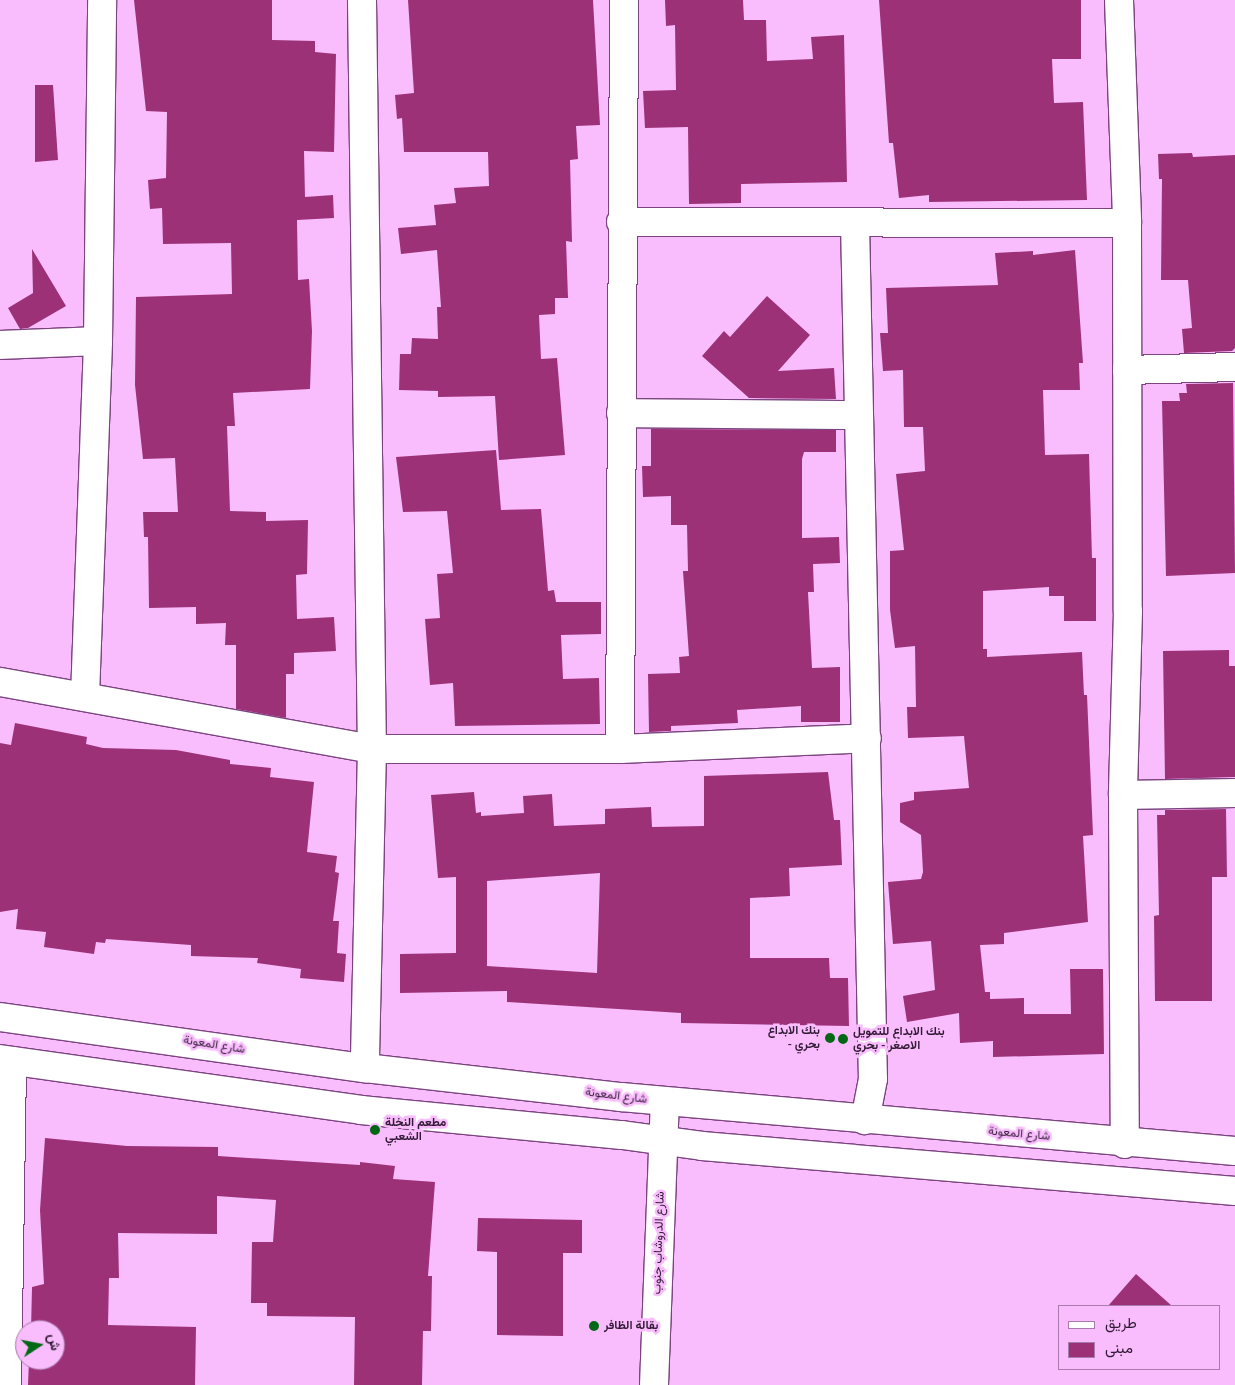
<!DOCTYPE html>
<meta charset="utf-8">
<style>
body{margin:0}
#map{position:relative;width:1235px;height:1385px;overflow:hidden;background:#f9bcfd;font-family:"Times New Roman",Vazirmatn,serif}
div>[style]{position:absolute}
.building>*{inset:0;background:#9d3177}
.roads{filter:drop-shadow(1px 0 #7a447e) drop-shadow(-1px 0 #7a447e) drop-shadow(0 1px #7a447e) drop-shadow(0 -1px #7a447e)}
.minor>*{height:28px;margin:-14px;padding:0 14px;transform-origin:14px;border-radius:14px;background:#fff}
.highway>*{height:28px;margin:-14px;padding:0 14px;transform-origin:14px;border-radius:14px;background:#fff}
.dots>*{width:14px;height:14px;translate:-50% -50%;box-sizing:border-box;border:2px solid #f9bcfd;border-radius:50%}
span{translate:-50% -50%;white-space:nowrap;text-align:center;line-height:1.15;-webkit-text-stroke:5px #f9bcfd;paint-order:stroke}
.poi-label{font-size:12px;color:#311a33;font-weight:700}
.right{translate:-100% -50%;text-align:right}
.left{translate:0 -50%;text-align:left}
.street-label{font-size:12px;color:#311a33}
.legend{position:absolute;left:1058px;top:1305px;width:162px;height:65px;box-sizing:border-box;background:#f9bcfd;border:1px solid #a97bac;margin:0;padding:6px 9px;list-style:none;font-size:15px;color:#311a33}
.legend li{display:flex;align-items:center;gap:10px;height:25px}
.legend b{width:25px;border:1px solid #a97bac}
.north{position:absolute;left:15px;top:1320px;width:50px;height:50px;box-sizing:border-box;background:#f9bcfd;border:1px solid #a97bac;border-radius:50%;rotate:79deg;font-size:14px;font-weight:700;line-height:20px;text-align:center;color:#311a33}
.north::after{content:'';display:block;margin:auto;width:18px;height:22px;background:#006815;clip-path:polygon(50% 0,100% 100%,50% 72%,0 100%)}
</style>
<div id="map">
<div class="building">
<i style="clip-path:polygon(134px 0,272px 0,272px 40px,315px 41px,315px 52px,336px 54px,334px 152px,304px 151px,305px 197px,333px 195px,334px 218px,297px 220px,298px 280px,309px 279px,312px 331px,310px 389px,233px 393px,235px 426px,227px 426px,230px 511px,266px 512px,266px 521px,308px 520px,307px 574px,296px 575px,297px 619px,334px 617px,336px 651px,294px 653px,294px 674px,286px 674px,286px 718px,236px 709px,236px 645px,225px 645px,226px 623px,196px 624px,196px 607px,149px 608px,148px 537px,144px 537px,143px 512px,178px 512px,175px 458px,143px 459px,135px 385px,136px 297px,232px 294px,231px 243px,163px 244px,162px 208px,150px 209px,148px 180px,166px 178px,167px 112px,146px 111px)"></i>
<i style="clip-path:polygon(408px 0,593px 0,600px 125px,576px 126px,578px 159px,570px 160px,572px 242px,566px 241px,568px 298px,555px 298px,555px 314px,539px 315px,541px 359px,557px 358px,565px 455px,499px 460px,495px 396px,438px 397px,438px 391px,399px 390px,400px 354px,411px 354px,412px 338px,438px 339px,437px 307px,441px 307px,437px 250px,401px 254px,398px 228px,436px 225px,434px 205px,456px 203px,454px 188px,489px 186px,488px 152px,404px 152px,402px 118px,397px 119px,395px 95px,414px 93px)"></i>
<i style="clip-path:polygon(665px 0,743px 0,744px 20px,766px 20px,767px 61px,813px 59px,811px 37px,844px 35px,847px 182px,741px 184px,741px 203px,689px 204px,688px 127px,645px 128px,643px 91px,676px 90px,675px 25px,666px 26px)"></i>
<i style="clip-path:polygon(879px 0,1081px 0,1081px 59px,1052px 59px,1054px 103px,1083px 102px,1087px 200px,929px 202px,929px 195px,899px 198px,893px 143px,889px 143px)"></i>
<i style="clip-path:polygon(35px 85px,53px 85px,58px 160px,35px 162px)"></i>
<i style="clip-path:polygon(1192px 153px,1193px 157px,1235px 155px,1235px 348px,1232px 351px,1184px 353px,1182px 329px,1192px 328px,1188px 280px,1161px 280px,1162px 179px,1159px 179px,1158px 154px)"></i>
<i style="clip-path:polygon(32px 249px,66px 306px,28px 328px,20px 329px,8px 308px,33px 293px)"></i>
<i style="clip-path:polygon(1075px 250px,1083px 363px,1079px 363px,1080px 390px,1043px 390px,1045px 455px,1089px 454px,1092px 558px,1096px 558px,1096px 621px,1064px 621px,1064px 596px,1049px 596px,1049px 587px,983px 591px,983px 649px,987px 649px,987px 657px,1082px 652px,1084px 695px,1087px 695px,1093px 835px,1083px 836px,1088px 922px,1004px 933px,1004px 944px,980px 945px,985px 992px,990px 992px,990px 999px,1024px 998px,1024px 1014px,1071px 1014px,1070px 969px,1103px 969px,1104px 1054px,993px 1057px,993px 1041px,960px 1043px,959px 1013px,907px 1022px,903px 996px,935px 990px,931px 941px,893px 944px,888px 882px,921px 879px,923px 872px,921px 835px,900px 822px,900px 803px,914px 800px,914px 792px,969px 788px,964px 736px,908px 738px,907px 707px,916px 707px,915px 646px,895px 648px,890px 610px,890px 551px,904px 550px,896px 474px,925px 471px,923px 427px,904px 427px,903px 370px,883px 371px,880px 333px,888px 333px,886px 288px,998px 285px,995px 253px,1033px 251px,1033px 255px)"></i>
<i style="clip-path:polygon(767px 296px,810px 335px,778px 371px,834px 368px,836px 399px,749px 398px,702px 356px,724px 331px,730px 337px)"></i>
<i style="clip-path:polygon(1233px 383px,1235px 573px,1166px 576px,1162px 401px,1180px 401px,1179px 393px,1187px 393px,1186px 384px)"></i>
<i style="clip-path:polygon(651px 429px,836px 430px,836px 452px,804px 452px,802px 459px,802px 538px,839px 537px,840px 563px,813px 564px,814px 592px,808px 592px,812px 668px,840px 667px,840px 722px,801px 722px,801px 706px,737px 710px,738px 723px,671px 726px,671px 731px,649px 732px,648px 674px,680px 673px,679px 657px,689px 656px,683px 571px,688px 571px,687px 525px,671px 525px,671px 496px,643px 497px,642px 466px,651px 466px)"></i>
<i style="clip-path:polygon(496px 450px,501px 510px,541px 509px,548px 591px,554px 590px,556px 602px,601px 602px,601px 634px,561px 635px,563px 679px,599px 678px,600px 724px,455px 726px,453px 683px,430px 685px,425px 619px,440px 618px,437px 574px,453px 573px,447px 511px,403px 512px,396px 457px)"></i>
<i style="clip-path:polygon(1229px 650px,1229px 666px,1235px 666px,1235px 777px,1165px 779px,1163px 651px)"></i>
<i style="clip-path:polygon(15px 723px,87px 737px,86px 744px,103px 748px,176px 750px,230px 760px,230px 764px,271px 768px,270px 777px,314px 782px,307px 852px,337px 856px,335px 872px,339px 873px,333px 921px,339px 921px,337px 953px,346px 954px,344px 982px,300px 978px,301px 969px,257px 963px,258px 958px,191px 956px,191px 945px,106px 939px,105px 943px,96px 942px,94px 954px,44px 947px,46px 932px,16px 929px,18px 909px,0 912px,0 743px,11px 745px)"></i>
<i style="clip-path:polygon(evenodd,828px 772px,834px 820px,840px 820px,842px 865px,789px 868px,790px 896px,750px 898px,750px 958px,829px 958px,830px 978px,848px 978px,849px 1026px,681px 1023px,681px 1013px,507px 1002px,507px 991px,400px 993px,400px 954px,456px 953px,456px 877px,438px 878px,431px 795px,474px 792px,476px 813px,481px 812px,481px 816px,524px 813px,523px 796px,552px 794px,554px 826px,605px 824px,605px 809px,651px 807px,652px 827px,704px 826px,704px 776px,828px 772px,600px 873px,597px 973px,487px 966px,487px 881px,600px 873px)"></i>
<i style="clip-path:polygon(1226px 809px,1227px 877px,1212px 877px,1212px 1001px,1155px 1001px,1154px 916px,1159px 915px,1157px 815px,1165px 815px,1165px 810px)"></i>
<i style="clip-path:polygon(45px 1138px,127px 1146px,218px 1147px,218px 1156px,360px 1165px,360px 1162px,395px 1166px,393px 1179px,435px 1182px,428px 1276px,432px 1276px,431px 1331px,423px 1331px,422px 1385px,354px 1385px,355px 1317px,267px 1316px,267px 1303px,251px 1303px,252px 1242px,273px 1242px,276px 1200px,217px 1196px,217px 1234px,118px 1233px,119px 1278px,109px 1278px,108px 1325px,196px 1327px,195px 1385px,28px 1385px,29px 1360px,55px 1360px,55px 1330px,31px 1330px,32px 1287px,44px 1284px,40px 1210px)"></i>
<i style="clip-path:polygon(478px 1218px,582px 1220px,582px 1253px,563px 1253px,563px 1336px,497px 1335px,497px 1252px,477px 1251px)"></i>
<i style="clip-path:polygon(1136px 1274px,1172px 1306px,1108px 1306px)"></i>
</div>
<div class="roads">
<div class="minor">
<i style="left:362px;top:0;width:749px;rotate:89.24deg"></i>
<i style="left:372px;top:749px;width:319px;rotate:91.3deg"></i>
<i style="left:1119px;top:0;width:223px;rotate:87.9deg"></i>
<i style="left:1127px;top:223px;width:388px;rotate:89.9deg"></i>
<i style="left:1128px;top:611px;width:184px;rotate:91.6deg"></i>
<i style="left:1123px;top:795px;width:349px;rotate:89.7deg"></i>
<i style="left:621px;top:222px;width:506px;rotate:0.11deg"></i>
<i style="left:855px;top:222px;width:857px;rotate:88.8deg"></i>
<i style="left:873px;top:1079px;width:42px;rotate:101deg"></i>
<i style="left:0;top:345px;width:98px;rotate:-2.3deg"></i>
<i style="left:1127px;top:370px;width:108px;rotate:-1.6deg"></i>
<i style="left:621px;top:413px;width:236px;rotate:0.5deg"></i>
<i style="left:0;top:682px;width:378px;rotate:10.2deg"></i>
<i style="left:372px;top:749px;width:248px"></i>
<i style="left:620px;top:749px;width:247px;rotate:-2.5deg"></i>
<i style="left:85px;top:697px;width:356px;rotate:-87.9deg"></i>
<i style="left:98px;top:341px;width:341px;rotate:-89.3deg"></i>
<i style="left:620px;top:749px;width:749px;rotate:-89.69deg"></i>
<i style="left:1123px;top:795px;width:112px;rotate:-1deg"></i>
<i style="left:7px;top:1385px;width:324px;rotate:-89.1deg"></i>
<i style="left:654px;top:1385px;width:283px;rotate:-87.8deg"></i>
</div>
<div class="highway">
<i style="left:0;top:1017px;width:369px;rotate:8deg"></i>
<i style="left:365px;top:1068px;width:258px;rotate:6.5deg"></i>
<i style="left:621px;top:1097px;width:616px;rotate:5.03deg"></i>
<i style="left:0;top:1059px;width:365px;rotate:8deg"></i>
<i style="left:361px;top:1110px;width:262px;rotate:5.5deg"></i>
<i style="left:622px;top:1135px;width:81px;rotate:7.8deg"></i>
<i style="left:702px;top:1146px;width:535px;rotate:4.83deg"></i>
</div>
</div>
<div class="dots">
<i style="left:830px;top:1038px;background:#006815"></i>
<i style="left:843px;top:1039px;background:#006815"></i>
<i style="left:375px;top:1130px;background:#006815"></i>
<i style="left:594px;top:1326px;background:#006815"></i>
</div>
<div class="poi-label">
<span class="right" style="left:820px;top:1038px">بنك الابداع<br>- بحري</span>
<span class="left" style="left:853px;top:1039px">بنك الابداع للتمويل<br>الاصغر - بحري</span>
<span class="left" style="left:385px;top:1130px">مطعم النخلة<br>الشعبي</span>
<span class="left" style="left:604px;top:1326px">بقالة الظافر</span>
</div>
<div class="street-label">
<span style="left:214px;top:1045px;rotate:9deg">شارع المعونة</span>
<span style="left:616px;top:1096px;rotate:7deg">شارع المعونة</span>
<span style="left:1019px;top:1134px;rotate:5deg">شارع المعونة</span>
<span style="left:659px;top:1243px;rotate:-88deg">شارع الدروشاب جنوب</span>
</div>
<ul class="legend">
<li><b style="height:6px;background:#fff"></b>طريق</li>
<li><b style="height:14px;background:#9d3177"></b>مبنى</li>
</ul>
<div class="north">ش</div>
</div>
